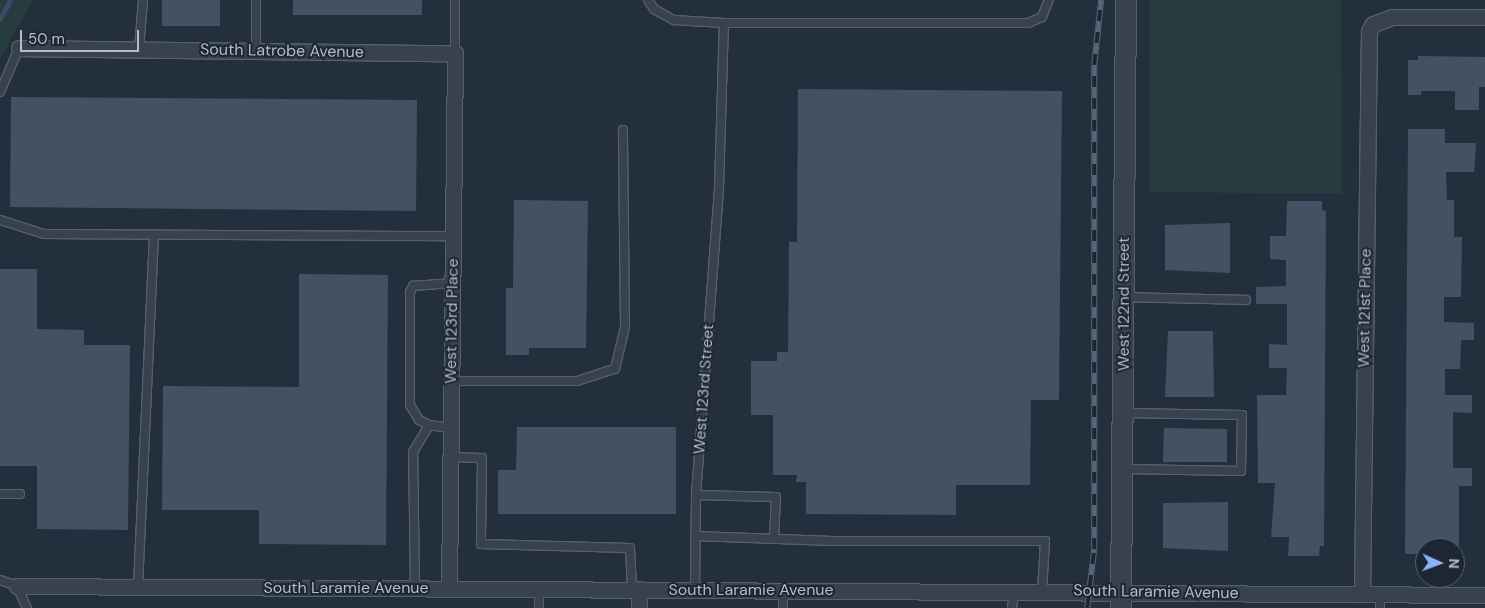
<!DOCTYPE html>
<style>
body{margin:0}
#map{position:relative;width:1485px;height:608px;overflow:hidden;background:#242f3e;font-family:"DM Sans",sans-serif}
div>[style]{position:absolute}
.green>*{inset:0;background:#263c3f}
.stream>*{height:5px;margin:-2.5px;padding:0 2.5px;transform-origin:2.5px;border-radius:2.5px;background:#394c67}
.building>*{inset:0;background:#455162}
.roads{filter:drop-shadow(1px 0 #565f6c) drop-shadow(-1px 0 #565f6c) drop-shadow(0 1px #565f6c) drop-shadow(0 -1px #565f6c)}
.service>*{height:8px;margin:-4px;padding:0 4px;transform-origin:4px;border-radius:4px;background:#38414e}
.minor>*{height:15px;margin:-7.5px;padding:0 7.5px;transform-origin:7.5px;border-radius:7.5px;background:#38414e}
.tertiary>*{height:20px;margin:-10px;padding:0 10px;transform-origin:10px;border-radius:10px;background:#38414e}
.rail>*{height:5.5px;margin-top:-2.75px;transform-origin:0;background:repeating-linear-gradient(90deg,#1d2633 0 11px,#5a6575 0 22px);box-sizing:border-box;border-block:1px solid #5a6575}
span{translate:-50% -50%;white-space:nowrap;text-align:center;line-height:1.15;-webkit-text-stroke:4px #1d2633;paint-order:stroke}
.street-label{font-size:16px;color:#b4bcc9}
.north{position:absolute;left:1415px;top:538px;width:50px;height:50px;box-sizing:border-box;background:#1d2633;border:1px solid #59626f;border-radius:50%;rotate:92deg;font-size:14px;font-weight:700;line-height:20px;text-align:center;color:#b4bcc9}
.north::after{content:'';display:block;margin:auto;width:18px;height:22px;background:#8ab4f8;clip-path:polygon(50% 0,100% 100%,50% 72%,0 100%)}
.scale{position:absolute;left:20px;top:30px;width:119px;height:22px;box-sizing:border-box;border:2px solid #b4bcc9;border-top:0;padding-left:6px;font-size:15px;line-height:18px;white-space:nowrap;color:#b4bcc9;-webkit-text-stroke:4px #1d2633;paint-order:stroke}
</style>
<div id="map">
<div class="green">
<i style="clip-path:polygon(0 0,33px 0,0 59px)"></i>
<i style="clip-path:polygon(1150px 0,1341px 0,1342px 194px,1149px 192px)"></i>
</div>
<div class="stream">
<i style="left:0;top:19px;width:21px;rotate:-62deg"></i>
</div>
<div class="building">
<i style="clip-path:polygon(162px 0,220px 0,220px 26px,162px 26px)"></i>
<i style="clip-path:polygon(293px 0,422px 0,422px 15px,293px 15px)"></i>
<i style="clip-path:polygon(1418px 56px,1485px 57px,1485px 87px,1479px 87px,1479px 110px,1455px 110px,1455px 91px,1421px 91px,1421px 95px,1408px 95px,1408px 60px,1418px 60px)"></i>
<i style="clip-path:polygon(798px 89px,1062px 91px,1059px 400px,1031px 400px,1030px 485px,956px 485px,956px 515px,806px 514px,806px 482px,796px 482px,797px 475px,773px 475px,773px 415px,751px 415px,751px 361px,777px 361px,777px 352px,788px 352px,789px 242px,797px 242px)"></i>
<i style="clip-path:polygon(11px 97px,417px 100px,416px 211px,10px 207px)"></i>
<i style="clip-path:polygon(1408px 129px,1445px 129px,1445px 143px,1476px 143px,1474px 172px,1446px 172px,1447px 200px,1454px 200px,1454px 237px,1462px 237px,1461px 297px,1444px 297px,1444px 322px,1474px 323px,1474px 340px,1461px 340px,1460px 369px,1445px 369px,1445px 395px,1472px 395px,1472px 413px,1453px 412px,1453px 468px,1472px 468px,1472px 486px,1459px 486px,1459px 548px,1425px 548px,1425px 554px,1405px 554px)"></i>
<i style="clip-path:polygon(514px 200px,588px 201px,586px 348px,529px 348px,529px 355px,506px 355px,506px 288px,513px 288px)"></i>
<i style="clip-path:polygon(1287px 201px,1322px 201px,1322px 210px,1326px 211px,1324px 546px,1320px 546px,1319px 556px,1288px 556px,1289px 537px,1271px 537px,1275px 483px,1258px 483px,1257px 395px,1286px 395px,1287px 368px,1269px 368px,1269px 344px,1287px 345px,1287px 304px,1256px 304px,1256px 287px,1286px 286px,1286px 260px,1270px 259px,1270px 236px,1286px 236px)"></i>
<i style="clip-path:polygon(1230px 223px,1230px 273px,1165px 270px,1165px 225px)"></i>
<i style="clip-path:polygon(0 269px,37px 269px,37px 329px,84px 330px,84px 345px,130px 345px,128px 530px,37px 529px,37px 466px,0 466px)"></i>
<i style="clip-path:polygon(299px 274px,388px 275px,386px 545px,259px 544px,259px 510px,162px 510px,163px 386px,299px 387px)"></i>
<i style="clip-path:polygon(1168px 331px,1213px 331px,1214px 397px,1165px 397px)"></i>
<i style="clip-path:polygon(517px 427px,676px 427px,676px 514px,498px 514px,498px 470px,516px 470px)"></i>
<i style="clip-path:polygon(1164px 428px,1227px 429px,1227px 462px,1163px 462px)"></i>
<i style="clip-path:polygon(1228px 502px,1228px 551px,1163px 548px,1163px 503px)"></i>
</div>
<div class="roads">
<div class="service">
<i style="left:256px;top:0;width:51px;rotate:90deg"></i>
<i style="left:455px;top:0;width:53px;rotate:90deg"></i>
<i style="left:648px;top:0;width:11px;rotate:56deg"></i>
<i style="left:654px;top:9px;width:23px;rotate:29deg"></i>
<i style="left:674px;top:20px;width:50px;rotate:3.4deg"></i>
<i style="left:724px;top:23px;width:304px"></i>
<i style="left:1028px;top:23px;width:15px;rotate:-23deg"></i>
<i style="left:1042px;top:17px;width:18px;rotate:-68deg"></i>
<i style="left:139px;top:49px;width:49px;rotate:-85.3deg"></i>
<i style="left:0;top:92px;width:48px;rotate:-66.6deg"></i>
<i style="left:0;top:220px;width:46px;rotate:17.7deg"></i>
<i style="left:44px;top:234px;width:409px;rotate:0.3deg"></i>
<i style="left:1124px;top:297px;width:122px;rotate:1.4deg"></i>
<i style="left:452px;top:381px;width:125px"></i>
<i style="left:577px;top:381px;width:40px;rotate:-18deg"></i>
<i style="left:615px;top:369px;width:43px;rotate:-76.6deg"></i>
<i style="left:625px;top:327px;width:197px;rotate:-90.6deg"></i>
<i style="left:429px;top:425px;width:11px;rotate:-153deg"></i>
<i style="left:419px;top:420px;width:17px;rotate:-121deg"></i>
<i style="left:410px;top:405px;width:113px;rotate:-90deg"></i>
<i style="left:410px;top:292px;width:7px;rotate:-63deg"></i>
<i style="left:413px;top:286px;width:40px;rotate:-4.3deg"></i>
<i style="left:450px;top:457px;width:32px;rotate:2deg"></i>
<i style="left:482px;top:458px;width:86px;rotate:90.7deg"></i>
<i style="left:481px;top:544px;width:149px;rotate:1.5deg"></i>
<i style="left:630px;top:548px;width:41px;rotate:87.2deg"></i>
<i style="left:1124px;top:469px;width:117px;rotate:1deg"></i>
<i style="left:1241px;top:471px;width:56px;rotate:-89deg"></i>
<i style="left:1242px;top:415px;width:118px;rotate:-179deg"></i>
<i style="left:0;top:494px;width:20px"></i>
<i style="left:696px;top:495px;width:80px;rotate:1.4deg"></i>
<i style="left:776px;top:497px;width:42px;rotate:92.7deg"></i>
<i style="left:695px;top:536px;width:138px;rotate:2.1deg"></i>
<i style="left:833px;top:541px;width:212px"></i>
<i style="left:1045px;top:541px;width:50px;rotate:93.4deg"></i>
<i style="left:0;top:580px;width:18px;rotate:19deg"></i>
<i style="left:17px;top:586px;width:24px;rotate:66deg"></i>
<i style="left:138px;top:587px;width:353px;rotate:-87.4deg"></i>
<i style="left:415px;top:588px;width:136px;rotate:-90.8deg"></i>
<i style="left:413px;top:452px;width:31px;rotate:-59deg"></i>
<i style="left:429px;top:425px;width:21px;rotate:8deg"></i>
<i style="left:539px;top:589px;width:19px;rotate:90deg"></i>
<i style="left:695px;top:590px;width:95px;rotate:-89.4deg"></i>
<i style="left:696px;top:495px;width:307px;rotate:-85.7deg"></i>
<i style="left:719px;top:189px;width:166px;rotate:-88.3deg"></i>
<i style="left:783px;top:608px;width:18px;rotate:-90deg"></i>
<i style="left:1012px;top:608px;width:17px;rotate:-83deg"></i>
<i style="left:1380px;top:608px;width:14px;rotate:-90deg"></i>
</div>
<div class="minor">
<i style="left:19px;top:48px;width:436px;rotate:0.7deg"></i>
<i style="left:455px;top:53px;width:536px;rotate:90.64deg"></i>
<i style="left:17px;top:586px;width:1468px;rotate:0.35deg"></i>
<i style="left:1362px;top:594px;width:563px;rotate:-89.29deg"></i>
<i style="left:1369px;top:31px;width:8px;rotate:-60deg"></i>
<i style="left:1373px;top:24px;width:20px;rotate:-20deg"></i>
<i style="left:1392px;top:17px;width:93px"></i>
<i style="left:639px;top:608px;width:19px;rotate:-90deg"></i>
</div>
<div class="tertiary">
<i style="left:1121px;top:608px;width:608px;rotate:-89.53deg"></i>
</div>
</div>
<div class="rail">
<i style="left:1087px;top:608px;width:59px;rotate:-83.2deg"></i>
<i style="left:1094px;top:549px;width:484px;rotate:-90deg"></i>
<i style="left:1094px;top:65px;width:65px;rotate:-83.9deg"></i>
</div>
<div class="street-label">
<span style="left:282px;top:51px;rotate:1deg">South Latrobe Avenue</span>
<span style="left:1124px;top:304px;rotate:-90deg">West 122nd Street</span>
<span style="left:1365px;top:308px;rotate:-89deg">West 121st Place</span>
<span style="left:452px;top:321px;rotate:-89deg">West 123rd Place</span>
<span style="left:704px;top:389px;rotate:-86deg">West 123rd Street</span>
<span style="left:346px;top:588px">South Laramie Avenue</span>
<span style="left:751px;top:590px">South Laramie Avenue</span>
<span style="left:1156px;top:592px;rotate:1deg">South Laramie Avenue</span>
</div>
<div class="north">N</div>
<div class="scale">50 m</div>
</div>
